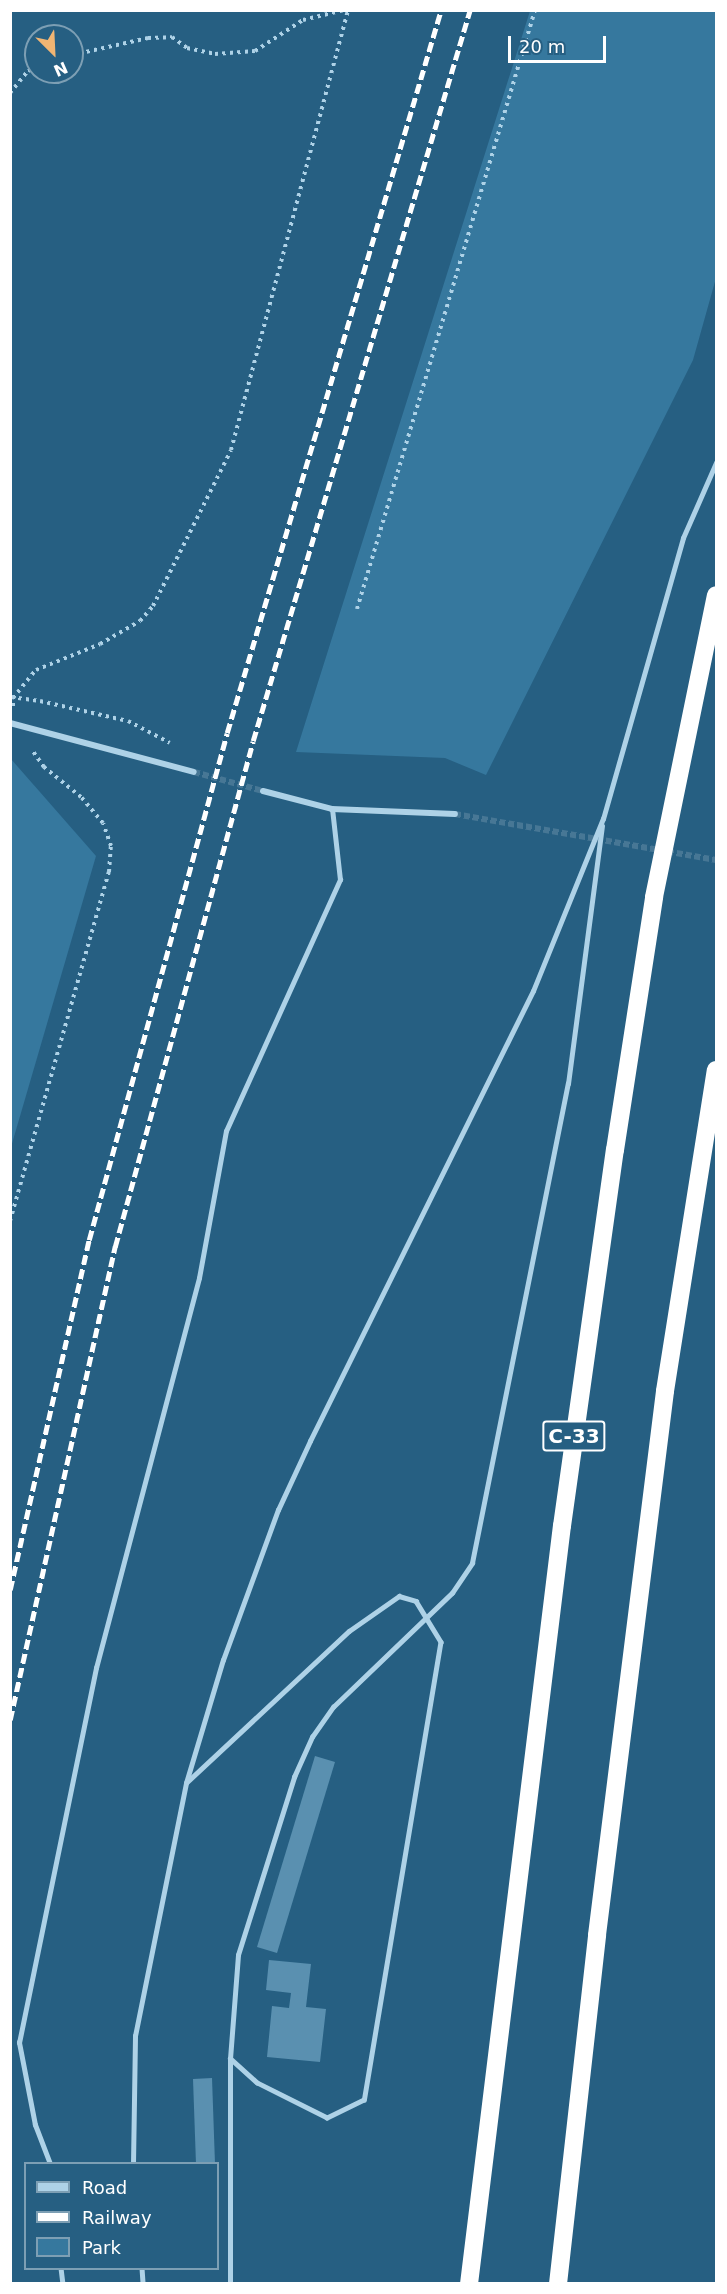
<!DOCTYPE html>
<style>
body{margin:0}
#map{position:relative;width:727px;height:2294px;overflow:hidden;background:#265f82;font-family:"DejaVu Sans",sans-serif}
div>[style]{position:absolute}
.green>*{inset:0;background:#36789e}
.building>*{inset:0;background:#5a90b0}
.street-tunnel>*{height:6px;margin-top:-3px;transform-origin:0;background:repeating-linear-gradient(90deg,#477795 0 6px,transparent 0 9px)}
.path>*{height:4px;margin-top:-2px;transform-origin:0;background:repeating-linear-gradient(90deg,#aed2e7 0 3px,transparent 0 7.5px)}
.lane>*{height:4.5px;margin:-2.25px;padding:0 2.25px;transform-origin:2.25px;border-radius:2.25px;background:#aed2e7}
.street>*{height:6px;margin:-3px;padding:0 3px;transform-origin:3px;border-radius:3px;background:#aed2e7}
.highway>*{height:18px;margin:-9px;padding:0 9px;transform-origin:9px;border-radius:9px;background:#fff}
.rail>*{height:4.5px;margin-top:-2.25px;transform-origin:0;background:repeating-linear-gradient(90deg,#fff 0 10px,transparent 0 14.5px)}
span{translate:-50% -50%;white-space:nowrap;text-align:center;line-height:1.15;-webkit-text-stroke:4.5px #265f82;paint-order:stroke}
.shield-label span{padding:2px 4px;background:#265f82;border:2px solid;border-radius:4px;-webkit-text-stroke-width:0}
.shield-label{font-size:20px;color:#fff;font-weight:700}
.frame{position:absolute;inset:0;border:12px solid #fff;pointer-events:none}
.legend{position:absolute;left:24px;top:2162px;width:195px;height:108px;box-sizing:border-box;background:#265f82;border:2px solid #7d9fb4;margin:0;padding:8px 10px;list-style:none;font-size:18px;color:#fff}
.legend li{display:flex;align-items:center;gap:12px;height:30px}
.legend b{width:30px;border:2px solid #7d9fb4}
.north{position:absolute;left:24px;top:24px;width:60px;height:60px;box-sizing:border-box;background:#265f82;border:2px solid #7d9fb4;border-radius:50%;rotate:156deg;font-size:16px;font-weight:700;line-height:24px;text-align:center;color:#fff}
.north::after{content:'';display:block;margin:auto;width:21px;height:27px;background:#f0b573;clip-path:polygon(50% 0,100% 100%,50% 72%,0 100%)}
.scale{position:absolute;left:508px;top:36px;width:98px;height:27px;box-sizing:border-box;border:3px solid #fff;border-top:0;padding-left:8px;font-size:18px;line-height:21px;white-space:nowrap;color:#fff;-webkit-text-stroke:4px #265f82;paint-order:stroke}
</style>
<div id="map">
<div class="green">
<i style="clip-path:polygon(530px 11px,716px 11px,716px 278px,693px 360px,486px 775px,445px 758px,296px 752px)"></i>
<i style="clip-path:polygon(11px 759px,96px 856px,11px 1147px)"></i>
</div>
<div class="building">
<i style="clip-path:polygon(315px 1756px,335px 1762px,277px 1953px,257px 1947px)"></i>
<i style="clip-path:polygon(269px 1960px,311px 1964px,306px 2007px,326px 2009px,320px 2062px,267px 2057px,272px 2006px,289px 2008px,291px 1993px,266px 1990px)"></i>
<i style="clip-path:polygon(212px 2078px,215px 2164px,196px 2164px,193px 2079px)"></i>
</div>
<div class="street-tunnel">
<i style="left:194px;top:772px;width:72px;rotate:15.4deg"></i>
<i style="left:455px;top:814px;width:265px;rotate:10deg"></i>
</div>
<div class="path">
<i style="left:72px;top:55px;width:78px;rotate:-12.6deg"></i>
<i style="left:148px;top:38px;width:24px;rotate:-2deg"></i>
<i style="left:172px;top:37px;width:19px;rotate:36deg"></i>
<i style="left:187px;top:48px;width:29px;rotate:12deg"></i>
<i style="left:215px;top:54px;width:40px;rotate:-4.3deg"></i>
<i style="left:255px;top:51px;width:57px;rotate:-32.9deg"></i>
<i style="left:303px;top:20px;width:42px;rotate:-13.7deg"></i>
<i style="left:10px;top:93px;width:28px;rotate:-51deg"></i>
<i style="left:28px;top:71px;width:9px;rotate:-21deg"></i>
<i style="left:357px;top:609px;width:625px;rotate:-73.45deg"></i>
<i style="left:11px;top:697px;width:29px;rotate:8deg"></i>
<i style="left:40px;top:701px;width:90px;rotate:12.8deg"></i>
<i style="left:128px;top:721px;width:47px;rotate:27.6deg"></i>
<i style="left:13px;top:706px;width:8px;rotate:-90deg"></i>
<i style="left:13px;top:698px;width:36px;rotate:-51deg"></i>
<i style="left:36px;top:670px;width:69px;rotate:-22.1deg"></i>
<i style="left:100px;top:644px;width:46px;rotate:-29.9deg"></i>
<i style="left:140px;top:621px;width:20px;rotate:-49deg"></i>
<i style="left:153px;top:606px;width:174px;rotate:-63.4deg"></i>
<i style="left:231px;top:450px;width:455px;rotate:-75.1deg"></i>
<i style="left:10px;top:1221px;width:363px;rotate:-74.2deg"></i>
<i style="left:109px;top:872px;width:26px;rotate:-86deg"></i>
<i style="left:111px;top:846px;width:24px;rotate:-109deg"></i>
<i style="left:103px;top:823px;width:34px;rotate:-130deg"></i>
<i style="left:81px;top:797px;width:48px;rotate:-141deg"></i>
<i style="left:44px;top:767px;width:21px;rotate:-125deg"></i>
</div>
<div class="lane">
<i style="left:187px;top:1782px;width:221px;rotate:-43deg"></i>
<i style="left:349px;top:1631px;width:61px;rotate:-35deg"></i>
<i style="left:399px;top:1596px;width:18px;rotate:16deg"></i>
<i style="left:416px;top:1601px;width:48px;rotate:58.6deg"></i>
<i style="left:441px;top:1642px;width:464px;rotate:99.5deg"></i>
<i style="left:364px;top:2100px;width:41px;rotate:154.1deg"></i>
<i style="left:327px;top:2118px;width:78px;rotate:-153.4deg"></i>
<i style="left:257px;top:2083px;width:36px;rotate:-138deg"></i>
<i style="left:50px;top:2164px;width:42px;rotate:-111deg"></i>
<i style="left:35px;top:2125px;width:84px;rotate:-101deg"></i>
<i style="left:19px;top:2043px;width:383px;rotate:-78.4deg"></i>
<i style="left:96px;top:1668px;width:403px;rotate:-75.2deg"></i>
<i style="left:199px;top:1278px;width:149px;rotate:-79.6deg"></i>
<i style="left:226px;top:1131px;width:276px;rotate:-65.6deg"></i>
<i style="left:340px;top:880px;width:71px;rotate:-96.4deg"></i>
<i style="left:133px;top:2164px;width:128px;rotate:-89.1deg"></i>
<i style="left:135px;top:2036px;width:258px;rotate:-78.6deg"></i>
<i style="left:186px;top:1783px;width:128px;rotate:-73.3deg"></i>
<i style="left:223px;top:1660px;width:160px;rotate:-69.9deg"></i>
<i style="left:278px;top:1510px;width:76px;rotate:-65.1deg"></i>
<i style="left:310px;top:1441px;width:502px;rotate:-63.64deg"></i>
<i style="left:533px;top:991px;width:186px;rotate:-67.9deg"></i>
<i style="left:603px;top:819px;width:292px;rotate:-74.1deg"></i>
<i style="left:683px;top:538px;width:82px;rotate:-66.3deg"></i>
<i style="left:61px;top:2268px;width:16px;rotate:83deg"></i>
<i style="left:142px;top:2268px;width:16px;rotate:86deg"></i>
<i style="left:230px;top:2284px;width:225px;rotate:-90deg"></i>
<i style="left:230px;top:2059px;width:104px;rotate:-85.6deg"></i>
<i style="left:238px;top:1955px;width:187px;rotate:-72.5deg"></i>
<i style="left:294px;top:1777px;width:44px;rotate:-65.8deg"></i>
<i style="left:312px;top:1737px;width:37px;rotate:-55deg"></i>
<i style="left:333px;top:1707px;width:165px;rotate:-43.8deg"></i>
<i style="left:452px;top:1593px;width:36px;rotate:-56deg"></i>
<i style="left:472px;top:1563px;width:489px;rotate:-78.7deg"></i>
<i style="left:568px;top:1084px;width:260px;rotate:-82.5deg"></i>
</div>
<div class="street">
<i style="left:10px;top:723px;width:190px;rotate:14.9deg"></i>
<i style="left:263px;top:791px;width:71px;rotate:14.6deg"></i>
<i style="left:332px;top:809px;width:123px;rotate:2.3deg"></i>
</div>
<div class="highway">
<i style="left:469px;top:2284px;width:764px;rotate:-83.01deg"></i>
<i style="left:562px;top:1526px;width:380px;rotate:-82deg"></i>
<i style="left:615px;top:1150px;width:256px;rotate:-81.2deg"></i>
<i style="left:654px;top:897px;width:308px;rotate:-78.4deg"></i>
<i style="left:558px;top:2284px;width:351px;rotate:-83.6deg"></i>
<i style="left:597px;top:1935px;width:548px;rotate:-82.87deg"></i>
<i style="left:665px;top:1391px;width:325px;rotate:-81deg"></i>
</div>
<div class="rail">
<i style="left:10px;top:1590px;width:359px;rotate:-77.3deg"></i>
<i style="left:89px;top:1240px;width:525px;rotate:-74.77deg"></i>
<i style="left:227px;top:733px;width:754px;rotate:-73.51deg"></i>
<i style="left:10px;top:1720px;width:485px;rotate:-77.5deg"></i>
<i style="left:115px;top:1247px;width:524px;rotate:-74.74deg"></i>
<i style="left:253px;top:741px;width:763px;rotate:-73.47deg"></i>
</div>
<div class="shield-label">
<span style="left:574px;top:1436px">C-33</span>
</div>
<div class="frame"></div>
<ul class="legend">
<li><b style="height:8px;background:#aed2e7"></b>Road</li>
<li><b style="height:8px;background:#fff"></b>Railway</li>
<li><b style="height:16px;background:#36789e"></b>Park</li>
</ul>
<div class="north">N</div>
<div class="scale">20 m</div>
</div>
